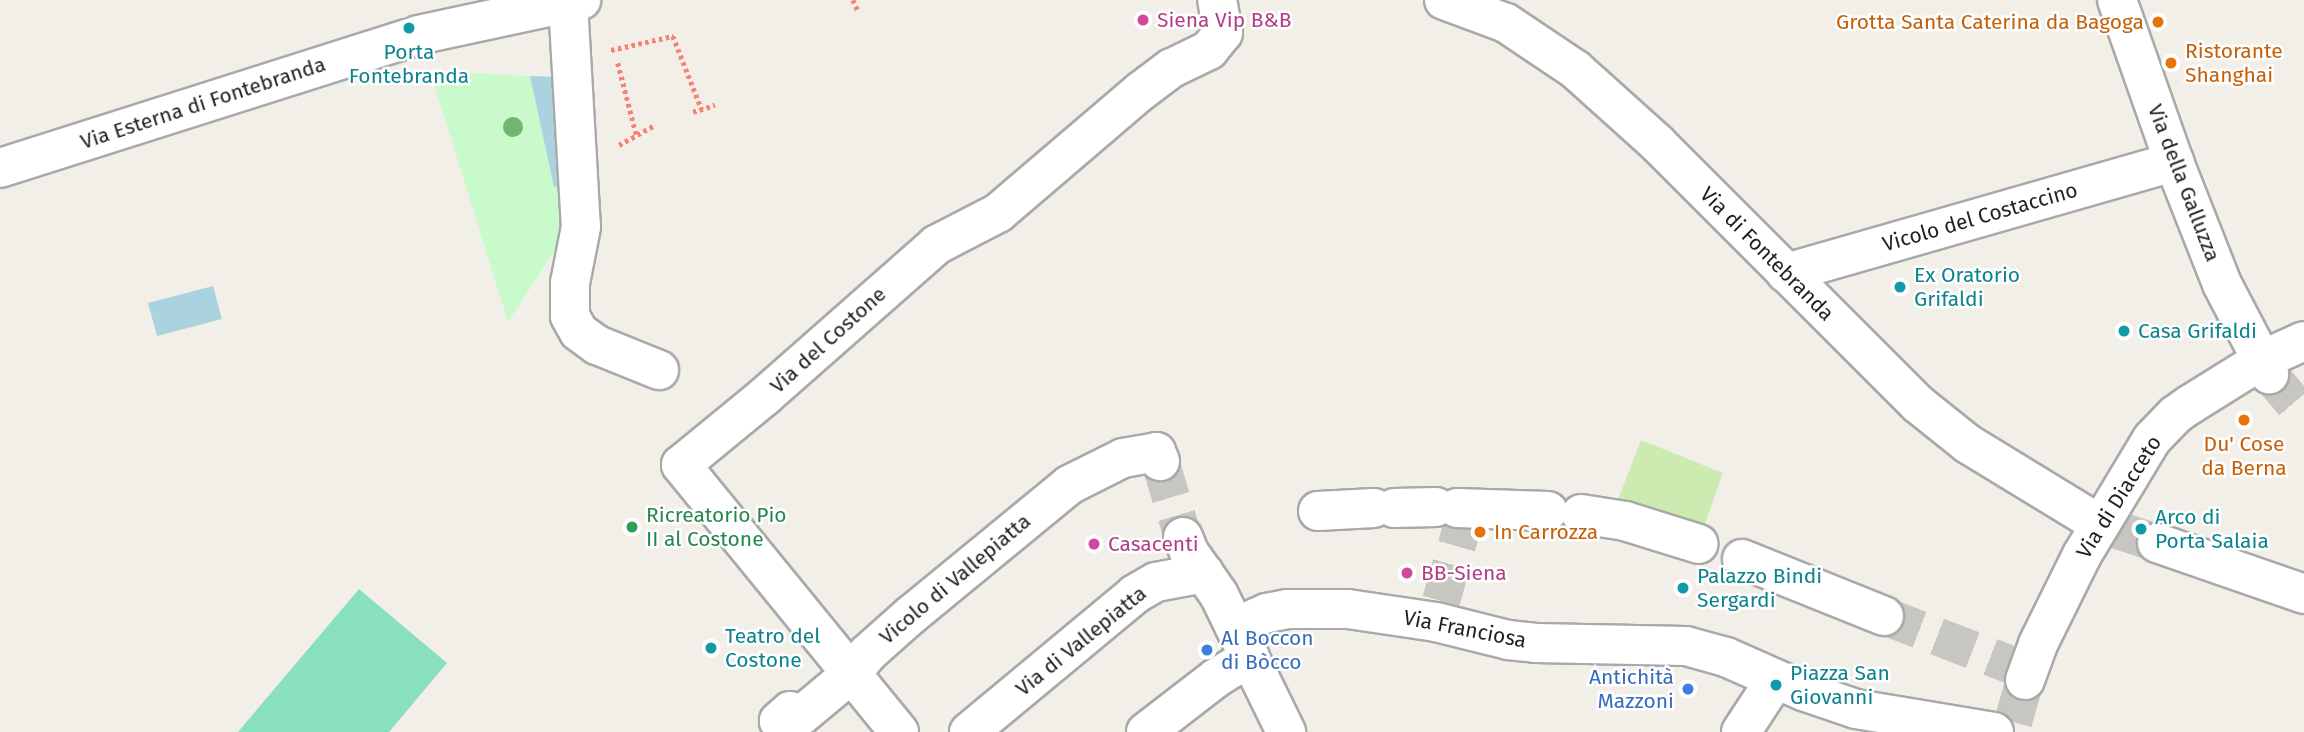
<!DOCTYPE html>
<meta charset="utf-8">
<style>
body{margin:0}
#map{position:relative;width:2304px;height:732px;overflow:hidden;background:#f2efe9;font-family:"Fira Sans",sans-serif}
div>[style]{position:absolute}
.grass>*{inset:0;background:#cdebb0}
.park>*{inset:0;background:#c8facc}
.pitch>*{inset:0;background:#88e0be}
.water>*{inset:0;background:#aad3df}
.minor-tunnel>*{height:38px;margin-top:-19px;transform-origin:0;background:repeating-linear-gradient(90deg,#c8c6c1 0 38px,transparent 0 57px)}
.path>*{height:4.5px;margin-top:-2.25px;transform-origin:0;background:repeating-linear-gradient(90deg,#fa8072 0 3.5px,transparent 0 7px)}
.roads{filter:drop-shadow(2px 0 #a9a9a9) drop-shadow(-2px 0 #a9a9a9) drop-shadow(0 2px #a9a9a9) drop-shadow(0 -2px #a9a9a9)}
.minor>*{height:38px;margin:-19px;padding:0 19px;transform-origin:19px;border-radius:19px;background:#fff}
.trees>*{width:20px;height:20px;margin:-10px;border-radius:50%;background:#74b475}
.dots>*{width:19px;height:19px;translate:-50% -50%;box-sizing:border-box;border:4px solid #fff;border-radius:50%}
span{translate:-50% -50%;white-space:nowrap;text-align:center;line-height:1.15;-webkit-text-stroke:5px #fff;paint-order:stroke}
.hotel-label{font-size:21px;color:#b23c85}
.left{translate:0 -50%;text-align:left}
.food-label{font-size:21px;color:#c56008}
.right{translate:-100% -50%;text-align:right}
.culture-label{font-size:21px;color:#0d838f}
.street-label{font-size:21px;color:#222}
.leisure-label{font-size:21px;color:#27864d}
.shop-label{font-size:21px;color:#366cbe}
</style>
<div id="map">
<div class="grass">
<i style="clip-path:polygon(1641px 440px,1723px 473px,1702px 532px,1615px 507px)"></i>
</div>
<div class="park">
<i style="clip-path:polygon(430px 71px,530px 76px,554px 186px,567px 183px,567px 232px,508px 322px)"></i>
</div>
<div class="pitch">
<i style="clip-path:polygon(359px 589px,447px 663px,389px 732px,238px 732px)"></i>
</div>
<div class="water">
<i style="clip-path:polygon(530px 76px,562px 77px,567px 183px,554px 187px)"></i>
<i style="clip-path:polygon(213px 286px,222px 319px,157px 336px,148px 303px)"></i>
</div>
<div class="minor-tunnel">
<i style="left:2269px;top:374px;width:54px;rotate:49.5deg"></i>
<i style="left:1160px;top:461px;width:79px;rotate:73.2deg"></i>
<i style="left:2086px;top:516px;width:28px;rotate:26deg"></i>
<i style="left:2111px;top:528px;width:48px;rotate:18.1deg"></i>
<i style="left:1441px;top:601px;width:84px;rotate:-74.1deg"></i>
<i style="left:1884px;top:616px;width:142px;rotate:21deg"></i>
<i style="left:2013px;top:722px;width:44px;rotate:-74.1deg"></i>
</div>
<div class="path">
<i style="left:853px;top:0;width:14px;rotate:65deg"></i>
<i style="left:611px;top:50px;width:64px;rotate:-12.7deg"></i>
<i style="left:673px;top:36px;width:79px;rotate:68.6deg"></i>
<i style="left:618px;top:63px;width:76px;rotate:75.6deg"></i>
<i style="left:693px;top:112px;width:23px;rotate:-18deg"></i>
<i style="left:619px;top:145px;width:41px;rotate:-29.1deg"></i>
</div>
<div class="roads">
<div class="minor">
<i style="left:1444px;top:0;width:66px;rotate:20.4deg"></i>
<i style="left:1506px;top:23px;width:84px;rotate:33.9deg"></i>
<i style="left:1576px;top:70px;width:109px;rotate:42deg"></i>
<i style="left:1657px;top:143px;width:369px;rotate:45deg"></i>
<i style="left:1918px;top:404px;width:64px;rotate:38.7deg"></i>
<i style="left:1968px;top:444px;width:138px;rotate:31.4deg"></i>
<i style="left:2117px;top:0;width:172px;rotate:70.6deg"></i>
<i style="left:2174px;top:162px;width:131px;rotate:68.5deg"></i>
<i style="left:2222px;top:284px;width:102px;rotate:62.4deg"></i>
<i style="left:568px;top:3px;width:224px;rotate:86.7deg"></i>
<i style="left:581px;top:227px;width:57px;rotate:101.1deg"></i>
<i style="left:570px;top:283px;width:33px;rotate:90deg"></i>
<i style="left:570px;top:316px;width:18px;rotate:61deg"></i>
<i style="left:579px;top:332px;width:22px;rotate:36deg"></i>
<i style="left:597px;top:345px;width:67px;rotate:22deg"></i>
<i style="left:418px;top:35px;width:167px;rotate:-12.1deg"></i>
<i style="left:0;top:168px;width:426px;rotate:-17.6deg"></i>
<i style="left:1786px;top:273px;width:404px;rotate:-16deg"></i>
<i style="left:1394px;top:508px;width:42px;rotate:-1.4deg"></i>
<i style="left:1457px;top:508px;width:91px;rotate:1.9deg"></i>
<i style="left:1318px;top:511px;width:56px;rotate:-3.1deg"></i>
<i style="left:1581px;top:514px;width:45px;rotate:9deg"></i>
<i style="left:1625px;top:521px;width:77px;rotate:17.3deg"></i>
<i style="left:1183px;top:537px;width:16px;rotate:68deg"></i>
<i style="left:1189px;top:552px;width:52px;rotate:55.1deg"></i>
<i style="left:1219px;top:595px;width:153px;rotate:63.9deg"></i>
<i style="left:2157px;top:543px;width:156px;rotate:19.1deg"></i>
<i style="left:1742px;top:559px;width:153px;rotate:21.9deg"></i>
<i style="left:1235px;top:627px;width:35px;rotate:-24deg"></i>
<i style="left:1267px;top:613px;width:21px;rotate:-11deg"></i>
<i style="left:1288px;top:609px;width:60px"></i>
<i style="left:1348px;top:609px;width:89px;rotate:8.4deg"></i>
<i style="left:1436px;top:622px;width:74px;rotate:14deg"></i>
<i style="left:1508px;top:640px;width:28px;rotate:6deg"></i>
<i style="left:1536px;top:643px;width:150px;rotate:1.1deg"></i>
<i style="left:1686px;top:646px;width:41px;rotate:15.4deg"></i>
<i style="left:1726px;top:657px;width:84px;rotate:23.8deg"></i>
<i style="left:1803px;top:691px;width:56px;rotate:18.8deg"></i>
<i style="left:1856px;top:709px;width:140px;rotate:9.5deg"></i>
<i style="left:2025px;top:680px;width:38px;rotate:-70deg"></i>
<i style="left:2038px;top:644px;width:99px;rotate:-63.7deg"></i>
<i style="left:2082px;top:555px;width:135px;rotate:-58.9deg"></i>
<i style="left:2152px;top:439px;width:33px;rotate:-46deg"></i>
<i style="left:2175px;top:415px;width:19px;rotate:-35deg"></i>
<i style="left:2191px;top:404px;width:81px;rotate:-31.9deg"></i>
<i style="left:2260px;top:361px;width:48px;rotate:-24.4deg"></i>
<i style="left:790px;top:711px;width:15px;rotate:138deg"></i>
<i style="left:779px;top:721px;width:10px;rotate:53deg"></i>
<i style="left:785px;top:729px;width:86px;rotate:-39.8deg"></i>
<i style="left:851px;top:674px;width:26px;rotate:-51deg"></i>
<i style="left:867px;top:654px;width:59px;rotate:-41.6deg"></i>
<i style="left:911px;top:615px;width:205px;rotate:-39.4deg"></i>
<i style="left:1069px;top:485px;width:60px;rotate:-26.6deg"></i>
<i style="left:1123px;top:458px;width:34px;rotate:-10deg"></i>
<i style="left:1156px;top:452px;width:10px;rotate:66deg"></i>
<i style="left:899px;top:732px;width:345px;rotate:-129.2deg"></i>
<i style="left:681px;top:465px;width:109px;rotate:-39.4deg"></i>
<i style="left:765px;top:396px;width:228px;rotate:-41.4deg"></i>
<i style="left:936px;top:245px;width:70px;rotate:-27.3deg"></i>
<i style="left:998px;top:213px;width:188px;rotate:-40.5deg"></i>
<i style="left:1141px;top:91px;width:39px;rotate:-37deg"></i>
<i style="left:1172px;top:68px;width:41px;rotate:-25.9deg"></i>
<i style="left:1209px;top:50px;width:22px;rotate:-51deg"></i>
<i style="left:1223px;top:33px;width:34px;rotate:-100deg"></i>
<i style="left:969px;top:732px;width:216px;rotate:-39.7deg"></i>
<i style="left:1135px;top:594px;width:24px;rotate:-30deg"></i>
<i style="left:1156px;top:582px;width:49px;rotate:-10.6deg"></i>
<i style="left:1146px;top:732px;width:88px;rotate:-37.6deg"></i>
<i style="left:1216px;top:678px;width:40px;rotate:-32deg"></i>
<i style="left:1741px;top:732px;width:62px;rotate:-56.8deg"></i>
</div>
</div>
<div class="trees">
<i style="left:513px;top:127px"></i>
</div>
<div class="dots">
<i style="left:1143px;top:20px;background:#d1479c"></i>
<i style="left:2158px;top:22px;background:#e8710a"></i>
<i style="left:409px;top:28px;background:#0f9aa8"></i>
<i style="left:2171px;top:63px;background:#e8710a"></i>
<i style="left:1900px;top:287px;background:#0f9aa8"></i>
<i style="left:2124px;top:331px;background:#0f9aa8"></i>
<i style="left:2244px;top:420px;background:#e8710a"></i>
<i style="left:632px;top:527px;background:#2e9e5b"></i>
<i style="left:2141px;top:529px;background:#0f9aa8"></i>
<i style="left:1480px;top:532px;background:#e8710a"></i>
<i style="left:1094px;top:544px;background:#d1479c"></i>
<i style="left:1407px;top:573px;background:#d1479c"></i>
<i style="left:1683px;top:588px;background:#0f9aa8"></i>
<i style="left:711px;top:648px;background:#0f9aa8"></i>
<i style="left:1207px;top:650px;background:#3f7fe0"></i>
<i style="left:1776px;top:685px;background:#0f9aa8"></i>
<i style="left:1688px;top:689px;background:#3f7fe0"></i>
</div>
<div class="hotel-label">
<span class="left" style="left:1157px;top:20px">Siena Vip B&amp;B</span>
<span class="left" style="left:1108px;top:544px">Casacenti</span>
<span class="left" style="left:1421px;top:573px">BB-Siena</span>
</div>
<div class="food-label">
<span class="right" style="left:2144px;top:22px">Grotta Santa Caterina da Bagoga</span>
<span class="left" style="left:2185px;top:63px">Ristorante<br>Shanghai</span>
<span style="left:2244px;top:456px">Du' Cose<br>da Berna</span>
<span class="left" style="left:1494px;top:532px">In Carrozza</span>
</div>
<div class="culture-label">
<span style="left:409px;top:64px">Porta<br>Fontebranda</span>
<span class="left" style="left:1914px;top:287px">Ex Oratorio<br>Grifaldi</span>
<span class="left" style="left:2138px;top:331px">Casa Grifaldi</span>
<span class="left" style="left:2155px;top:529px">Arco di<br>Porta Salaia</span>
<span class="left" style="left:1697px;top:588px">Palazzo Bindi<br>Sergardi</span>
<span class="left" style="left:725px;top:648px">Teatro del<br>Costone</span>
<span class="left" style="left:1790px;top:685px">Piazza San<br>Giovanni</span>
</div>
<div class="street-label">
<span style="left:203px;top:103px;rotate:-18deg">Via Esterna di Fontebranda</span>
<span style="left:2184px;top:183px;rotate:69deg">Via della Galluzza</span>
<span style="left:1980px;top:217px;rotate:-16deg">Vicolo del Costaccino</span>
<span style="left:1767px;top:254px;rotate:45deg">Via di Fontebranda</span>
<span style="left:828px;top:340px;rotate:-42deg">Via del Costone</span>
<span style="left:2119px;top:497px;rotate:-58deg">Via di Diacceto</span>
<span style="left:955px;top:579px;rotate:-40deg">Vicolo di Vallepiatta</span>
<span style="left:1465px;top:629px;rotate:11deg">Via Franciosa</span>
<span style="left:1081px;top:641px;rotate:-39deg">Via di Vallepiatta</span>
</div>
<div class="leisure-label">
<span class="left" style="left:646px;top:527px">Ricreatorio Pio<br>II al Costone</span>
</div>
<div class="shop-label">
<span class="left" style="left:1221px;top:650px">Al Boccon<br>di Bòcco</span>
<span class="right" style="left:1674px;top:689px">Antichità<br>Mazzoni</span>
</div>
</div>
